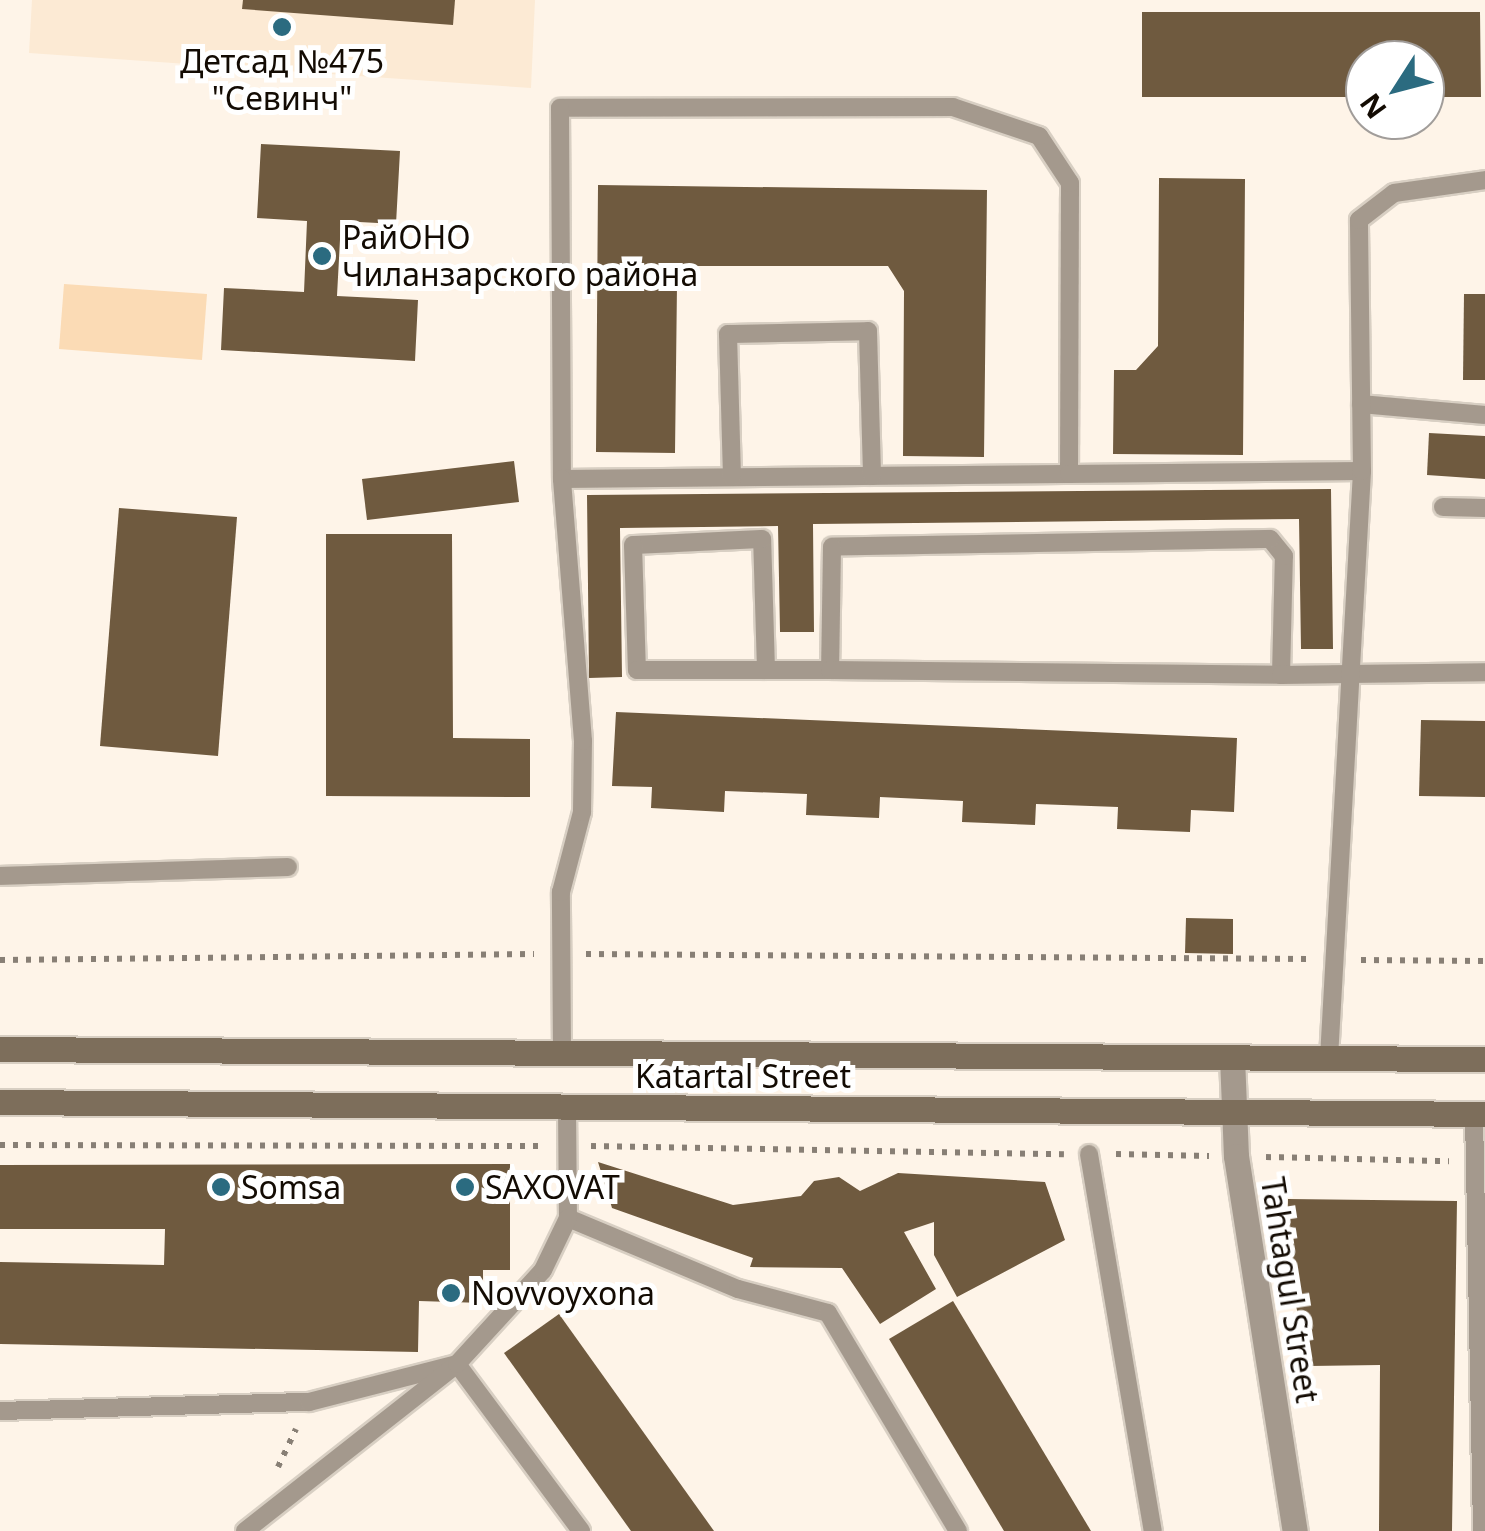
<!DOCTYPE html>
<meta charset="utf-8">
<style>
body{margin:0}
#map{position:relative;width:1485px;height:1531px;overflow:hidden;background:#fef4e8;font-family:"Noto Sans",sans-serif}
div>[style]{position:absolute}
.built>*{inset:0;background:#fcead4}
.green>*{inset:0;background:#fbdbb5}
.building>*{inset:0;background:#6f5a3f}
.path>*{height:6px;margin-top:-3px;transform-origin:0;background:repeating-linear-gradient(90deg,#887f75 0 5px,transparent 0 13px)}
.roads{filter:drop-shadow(2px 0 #d8cfc3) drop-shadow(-2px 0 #d8cfc3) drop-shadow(0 2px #d8cfc3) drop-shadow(0 -2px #d8cfc3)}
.service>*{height:18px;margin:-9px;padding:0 9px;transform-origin:9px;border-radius:9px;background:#a4998d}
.minor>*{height:25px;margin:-12.5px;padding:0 12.5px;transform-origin:12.5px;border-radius:12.5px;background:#a4998d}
.secondary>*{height:25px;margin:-12.5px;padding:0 12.5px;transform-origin:12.5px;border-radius:12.5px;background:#7d6e5b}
.dots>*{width:28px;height:28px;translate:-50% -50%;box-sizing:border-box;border:5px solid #fff;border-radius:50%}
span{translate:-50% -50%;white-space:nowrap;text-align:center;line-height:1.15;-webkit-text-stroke:10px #fff;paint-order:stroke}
.poi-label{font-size:32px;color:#130b03}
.left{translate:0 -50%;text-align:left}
.street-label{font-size:32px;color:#130b03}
.north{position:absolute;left:1345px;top:40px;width:100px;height:100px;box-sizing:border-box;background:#fff;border:2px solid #a19d9a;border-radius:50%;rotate:234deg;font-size:28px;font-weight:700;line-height:40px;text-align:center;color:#130b03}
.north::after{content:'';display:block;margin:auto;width:35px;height:45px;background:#2b6b80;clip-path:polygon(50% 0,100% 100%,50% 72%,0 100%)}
</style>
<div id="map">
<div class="built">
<i style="clip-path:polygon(32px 0,535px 0,531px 88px,29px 53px)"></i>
</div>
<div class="green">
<i style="clip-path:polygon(64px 284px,207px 294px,202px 360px,59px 349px)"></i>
</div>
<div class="building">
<i style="clip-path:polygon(243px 0,455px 0,453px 25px,242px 9px)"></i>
<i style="clip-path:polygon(1142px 12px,1480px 12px,1481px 97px,1425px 97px,1425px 60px,1365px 60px,1365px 97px,1142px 97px)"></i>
<i style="clip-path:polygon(261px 144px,400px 151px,396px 224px,341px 221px,337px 296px,418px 300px,415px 361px,221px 350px,224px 288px,304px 292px,307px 221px,257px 218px)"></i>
<i style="clip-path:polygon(1159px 178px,1245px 179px,1243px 455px,1113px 454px,1114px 370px,1136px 370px,1158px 346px)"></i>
<i style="clip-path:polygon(598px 185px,987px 190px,984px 457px,903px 456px,904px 291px,888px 266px,697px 266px,677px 285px,675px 453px,596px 452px)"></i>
<i style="clip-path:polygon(1464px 294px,1485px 294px,1485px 380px,1463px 380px)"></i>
<i style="clip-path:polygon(1429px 433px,1485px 436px,1485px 479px,1427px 475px)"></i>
<i style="clip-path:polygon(514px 461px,519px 502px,367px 520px,362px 479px)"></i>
<i style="clip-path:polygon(1331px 489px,1333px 649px,1301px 649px,1299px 519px,813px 524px,814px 632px,780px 632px,778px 526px,620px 528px,622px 677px,589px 678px,587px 495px)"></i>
<i style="clip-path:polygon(119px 508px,237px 517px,218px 756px,100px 746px)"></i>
<i style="clip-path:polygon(326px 534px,452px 534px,453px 738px,530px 739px,530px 797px,326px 796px)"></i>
<i style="clip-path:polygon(616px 712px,1237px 738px,1234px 812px,1191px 810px,1190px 832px,1117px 829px,1118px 807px,1036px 804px,1035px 825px,962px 822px,963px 801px,880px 797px,879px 818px,806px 815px,807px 794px,725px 791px,724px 812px,651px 808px,652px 787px,612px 786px)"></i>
<i style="clip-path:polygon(1421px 720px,1485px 721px,1485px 797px,1419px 796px)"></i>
<i style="clip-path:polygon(1186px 918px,1233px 919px,1233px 954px,1185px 953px)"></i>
<i style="clip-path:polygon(598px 1162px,733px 1205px,801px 1196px,814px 1181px,839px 1177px,860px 1191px,898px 1173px,1045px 1182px,1065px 1240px,957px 1297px,934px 1255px,934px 1222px,904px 1232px,936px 1289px,880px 1324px,842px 1268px,750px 1267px,753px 1258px,612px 1208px)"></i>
<i style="clip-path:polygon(510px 1164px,510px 1270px,483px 1270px,483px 1303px,419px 1301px,418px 1352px,0 1344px,0 1262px,164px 1265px,165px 1229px,0 1229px,0 1165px)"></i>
<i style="clip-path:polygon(1288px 1199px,1457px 1201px,1452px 1531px,1379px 1531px,1380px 1365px,1310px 1366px,1286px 1263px)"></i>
<i style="clip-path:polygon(953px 1301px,1091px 1531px,1004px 1531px,889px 1339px)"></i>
<i style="clip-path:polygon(559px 1314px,714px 1531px,631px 1531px,504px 1353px)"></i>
</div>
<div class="path">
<i style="left:586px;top:954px;width:723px;rotate:0.4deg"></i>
<i style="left:0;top:960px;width:534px;rotate:-0.64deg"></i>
<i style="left:1361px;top:960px;width:124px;rotate:0.5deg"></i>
<i style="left:0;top:1145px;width:544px;rotate:0.11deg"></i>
<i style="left:591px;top:1146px;width:473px;rotate:1deg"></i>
<i style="left:1116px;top:1154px;width:93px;rotate:1.2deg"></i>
<i style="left:1266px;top:1157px;width:183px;rotate:1.3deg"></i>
<i style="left:278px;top:1467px;width:42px;rotate:-64.7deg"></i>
</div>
<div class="roads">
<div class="service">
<i style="left:1361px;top:404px;width:124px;rotate:5.1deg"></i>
<i style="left:1069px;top:474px;width:291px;rotate:-89.8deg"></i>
<i style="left:1070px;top:183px;width:56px;rotate:-123.4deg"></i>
<i style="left:1039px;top:136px;width:91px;rotate:-161.4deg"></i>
<i style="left:953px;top:107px;width:393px;rotate:179.9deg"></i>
<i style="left:560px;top:108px;width:371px;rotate:89.7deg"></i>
<i style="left:562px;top:479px;width:507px;rotate:-0.57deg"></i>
<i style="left:1069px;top:474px;width:293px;rotate:-0.6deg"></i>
<i style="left:732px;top:477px;width:143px;rotate:-91.6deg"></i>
<i style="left:728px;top:334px;width:140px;rotate:-1.2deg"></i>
<i style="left:868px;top:331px;width:145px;rotate:88.4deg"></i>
<i style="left:1443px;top:507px;width:42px;rotate:1.4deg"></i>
<i style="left:766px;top:670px;width:131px;rotate:-91.7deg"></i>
<i style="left:762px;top:539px;width:129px;rotate:177.3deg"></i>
<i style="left:633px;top:545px;width:125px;rotate:88.2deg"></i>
<i style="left:637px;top:670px;width:193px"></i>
<i style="left:1281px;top:675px;width:119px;rotate:-88.6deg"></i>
<i style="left:1284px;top:556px;width:22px;rotate:-129deg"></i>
<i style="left:1270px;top:539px;width:438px;rotate:179deg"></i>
<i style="left:832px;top:547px;width:123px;rotate:90.9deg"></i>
<i style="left:830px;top:670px;width:451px;rotate:0.6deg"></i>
<i style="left:1281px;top:675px;width:204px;rotate:-0.8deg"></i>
<i style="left:0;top:876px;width:288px;rotate:-1.8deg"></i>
<i style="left:562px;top:1053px;width:161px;rotate:-90.4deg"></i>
<i style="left:561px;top:892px;width:83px;rotate:-75.3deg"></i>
<i style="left:582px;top:812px;width:71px;rotate:-89.2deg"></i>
<i style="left:583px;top:741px;width:263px;rotate:-94.6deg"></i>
<i style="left:1329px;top:1058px;width:588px;rotate:-86.78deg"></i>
<i style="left:1362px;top:471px;width:251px;rotate:-90.7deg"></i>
<i style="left:1359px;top:220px;width:44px;rotate:-37.6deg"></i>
<i style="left:1394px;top:193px;width:92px;rotate:-8.1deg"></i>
<i style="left:567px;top:1107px;width:111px;rotate:89.5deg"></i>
<i style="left:568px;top:1218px;width:184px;rotate:22.7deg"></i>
<i style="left:738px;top:1289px;width:93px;rotate:14.9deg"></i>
<i style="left:828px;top:1313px;width:254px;rotate:59.2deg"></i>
<i style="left:1474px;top:1114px;width:417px;rotate:88.9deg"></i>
<i style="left:1089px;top:1154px;width:382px;rotate:80.4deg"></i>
<i style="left:0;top:1411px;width:309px;rotate:-1.7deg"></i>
<i style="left:309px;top:1402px;width:153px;rotate:-14.4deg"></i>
<i style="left:457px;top:1364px;width:208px;rotate:53.4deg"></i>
<i style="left:245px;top:1531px;width:270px;rotate:-38.2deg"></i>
<i style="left:457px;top:1364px;width:127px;rotate:-47.5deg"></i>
<i style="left:543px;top:1270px;width:58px;rotate:-64.3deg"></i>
</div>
<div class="minor">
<i style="left:1232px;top:1057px;width:99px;rotate:87.7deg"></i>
<i style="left:1236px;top:1156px;width:380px;rotate:81.1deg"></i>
</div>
<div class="secondary">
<i style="left:0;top:1049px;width:1485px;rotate:0.39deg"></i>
<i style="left:0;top:1102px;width:1485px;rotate:0.46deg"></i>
</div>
</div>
<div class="dots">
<i style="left:282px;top:27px;background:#2b6b80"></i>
<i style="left:322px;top:256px;background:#2b6b80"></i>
<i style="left:221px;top:1187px;background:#2b6b80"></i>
<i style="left:465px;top:1187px;background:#2b6b80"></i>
<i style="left:451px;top:1293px;background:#2b6b80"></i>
</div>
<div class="poi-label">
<span style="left:282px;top:80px">Детсад №475<br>"Севинч"</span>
<span class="left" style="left:342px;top:256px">РайОНО<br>Чиланзарского района</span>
<span class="left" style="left:241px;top:1187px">Somsa</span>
<span class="left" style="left:485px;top:1187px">SAXOVAT</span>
<span class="left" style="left:471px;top:1293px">Novvoyxona</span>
</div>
<div class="street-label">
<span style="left:743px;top:1076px">Katartal Street</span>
<span style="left:1290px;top:1290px;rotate:81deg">Tahtagul Street</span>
</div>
<div class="north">N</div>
</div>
